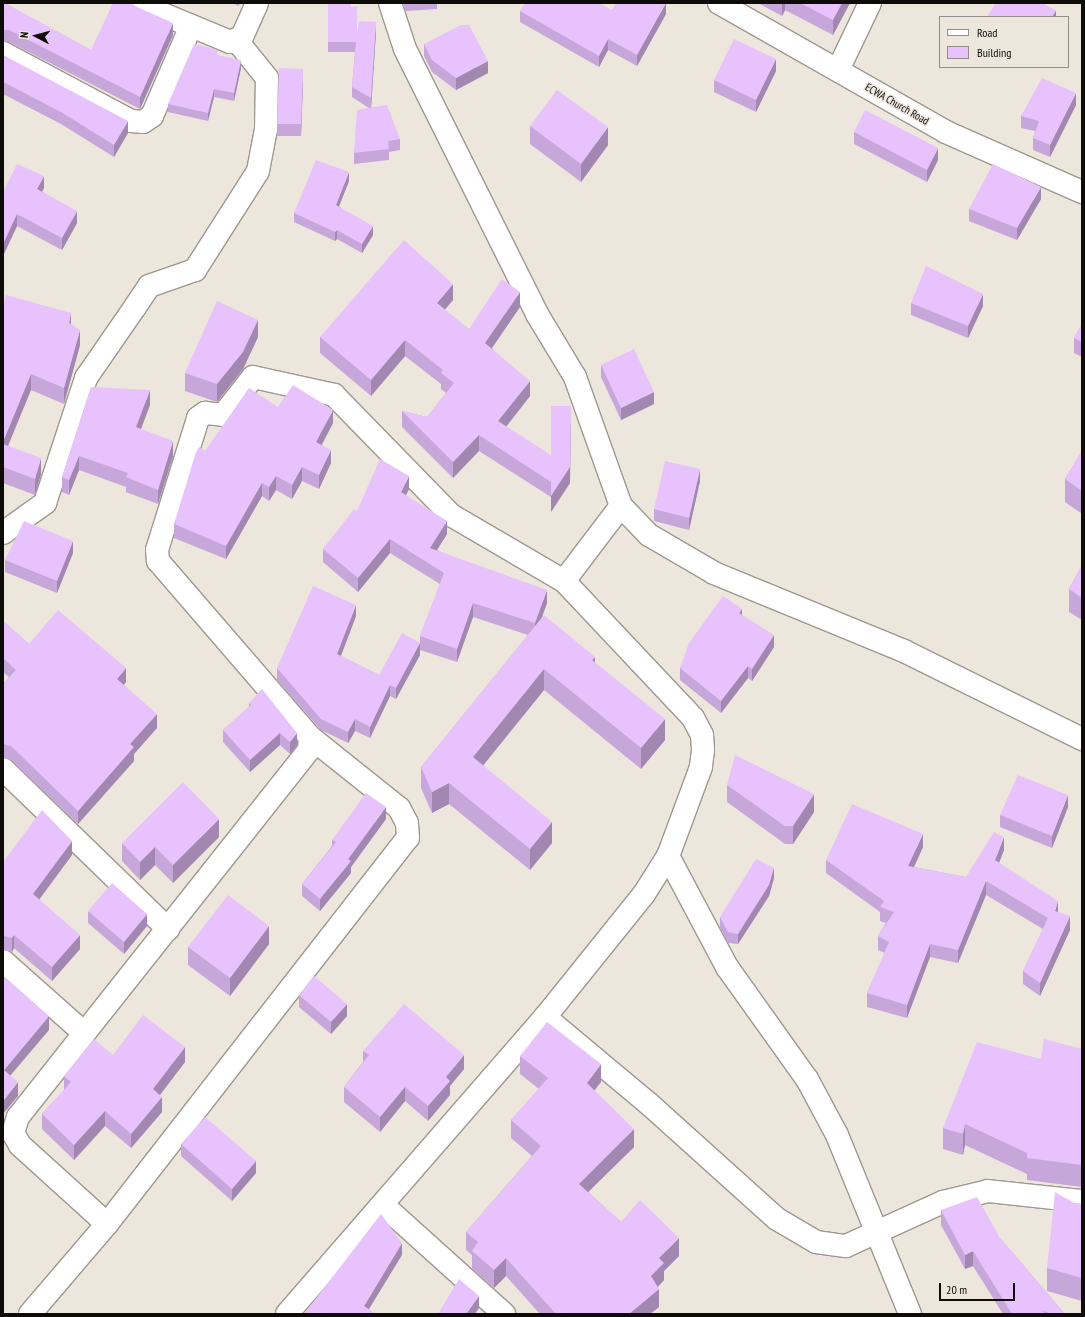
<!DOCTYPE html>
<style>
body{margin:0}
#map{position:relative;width:1085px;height:1317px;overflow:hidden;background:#ece6dc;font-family:"PT Sans Narrow",sans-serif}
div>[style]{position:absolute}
.roads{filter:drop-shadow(1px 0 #9e988f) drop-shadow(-1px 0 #9e988f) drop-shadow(0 1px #9e988f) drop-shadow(0 -1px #9e988f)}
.minor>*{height:22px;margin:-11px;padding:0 11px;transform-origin:11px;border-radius:11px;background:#fff}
.wall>*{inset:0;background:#c7a7da}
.shaded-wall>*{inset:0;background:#a288b1}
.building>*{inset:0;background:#e7c2fd}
span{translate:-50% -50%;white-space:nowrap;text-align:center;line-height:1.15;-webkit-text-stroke:3px #ece6dc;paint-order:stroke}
.street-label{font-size:11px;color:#0e0c09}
.frame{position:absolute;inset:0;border:4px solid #0e0c09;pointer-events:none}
.legend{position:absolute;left:939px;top:16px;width:130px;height:52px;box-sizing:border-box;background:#ece6dc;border:1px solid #938f88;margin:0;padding:5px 7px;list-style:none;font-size:12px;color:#0e0c09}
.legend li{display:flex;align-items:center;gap:8px;height:20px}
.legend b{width:20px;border:1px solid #938f88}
.north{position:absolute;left:16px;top:16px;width:40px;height:40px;-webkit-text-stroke:3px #ece6dc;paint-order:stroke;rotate:276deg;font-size:11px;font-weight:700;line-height:16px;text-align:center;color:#0e0c09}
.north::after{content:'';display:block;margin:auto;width:14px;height:18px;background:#0e0c09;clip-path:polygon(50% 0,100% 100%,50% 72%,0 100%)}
.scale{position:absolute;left:939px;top:1283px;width:76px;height:18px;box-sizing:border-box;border:2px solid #0e0c09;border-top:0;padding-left:5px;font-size:12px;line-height:14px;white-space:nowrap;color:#0e0c09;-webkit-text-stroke:3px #ece6dc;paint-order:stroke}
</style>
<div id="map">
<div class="roads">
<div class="minor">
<i style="left:136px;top:3px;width:102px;rotate:22.5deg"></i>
<i style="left:230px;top:42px;width:13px;rotate:-23deg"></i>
<i style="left:242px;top:37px;width:37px;rotate:-66deg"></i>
<i style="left:390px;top:3px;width:48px;rotate:71.9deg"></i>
<i style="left:405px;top:49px;width:296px;rotate:63.5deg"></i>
<i style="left:537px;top:314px;width:74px;rotate:58.9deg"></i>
<i style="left:575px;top:377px;width:137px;rotate:70.4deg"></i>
<i style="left:621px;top:506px;width:40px;rotate:46deg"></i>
<i style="left:649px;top:535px;width:75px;rotate:30.3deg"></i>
<i style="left:714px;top:573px;width:205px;rotate:22.3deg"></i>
<i style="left:904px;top:651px;width:199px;rotate:26.3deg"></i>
<i style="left:719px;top:3px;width:261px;rotate:29.6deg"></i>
<i style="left:946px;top:132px;width:149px;rotate:23.8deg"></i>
<i style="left:3px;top:53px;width:145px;rotate:28deg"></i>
<i style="left:131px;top:121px;width:12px;rotate:5deg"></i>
<i style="left:143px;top:122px;width:11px;rotate:-34deg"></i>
<i style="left:152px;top:116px;width:98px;rotate:-66.6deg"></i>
<i style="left:838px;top:70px;width:74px;rotate:-64.5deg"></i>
<i style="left:3px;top:533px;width:52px;rotate:-35.5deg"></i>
<i style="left:45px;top:503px;width:132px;rotate:-71.8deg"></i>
<i style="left:86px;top:378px;width:86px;rotate:-55.4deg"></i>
<i style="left:135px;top:307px;width:25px;rotate:-56deg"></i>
<i style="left:149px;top:286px;width:49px;rotate:-19.2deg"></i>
<i style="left:195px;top:270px;width:117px;rotate:-57.5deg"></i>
<i style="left:258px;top:171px;width:43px;rotate:-79.2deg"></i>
<i style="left:266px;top:129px;width:51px;rotate:-88.9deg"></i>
<i style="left:267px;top:78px;width:48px;rotate:-129deg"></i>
<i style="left:564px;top:581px;width:94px;rotate:-52.8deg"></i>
<i style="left:3px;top:769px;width:230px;rotate:44.1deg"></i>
<i style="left:668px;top:856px;width:126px;rotate:62deg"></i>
<i style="left:727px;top:967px;width:138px;rotate:54.5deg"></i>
<i style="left:807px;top:1079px;width:64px;rotate:61.8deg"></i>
<i style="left:837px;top:1135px;width:193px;rotate:67.8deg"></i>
<i style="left:3px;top:961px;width:108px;rotate:41.6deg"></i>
<i style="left:545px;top:1017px;width:134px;rotate:39.9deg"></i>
<i style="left:648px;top:1103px;width:173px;rotate:42deg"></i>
<i style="left:777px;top:1219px;width:45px;rotate:30.5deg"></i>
<i style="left:816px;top:1242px;width:30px;rotate:8deg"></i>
<i style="left:846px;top:1246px;width:107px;rotate:-24.4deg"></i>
<i style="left:943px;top:1202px;width:46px;rotate:-13.7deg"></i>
<i style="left:988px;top:1191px;width:95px;rotate:6.1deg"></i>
<i style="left:383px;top:1205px;width:163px;rotate:42deg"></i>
<i style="left:107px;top:1224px;width:118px;rotate:-137.8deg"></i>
<i style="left:20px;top:1145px;width:14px;rotate:-120deg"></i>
<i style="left:13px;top:1133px;width:17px;rotate:-73deg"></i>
<i style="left:18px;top:1117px;width:468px;rotate:-51.6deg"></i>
<i style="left:309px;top:750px;width:13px;rotate:-86deg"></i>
<i style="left:30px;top:1314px;width:118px;rotate:-49.5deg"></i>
<i style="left:107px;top:1224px;width:489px;rotate:-52.1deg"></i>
<i style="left:408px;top:838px;width:15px;rotate:-94deg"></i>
<i style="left:407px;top:823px;width:17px;rotate:-118deg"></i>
<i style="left:399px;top:808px;width:114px;rotate:-141.4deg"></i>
<i style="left:310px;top:737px;width:233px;rotate:-130.8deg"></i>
<i style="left:158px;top:561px;width:11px;rotate:-95deg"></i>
<i style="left:157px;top:550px;width:138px;rotate:-72.7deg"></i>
<i style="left:198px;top:418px;width:9px;rotate:-36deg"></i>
<i style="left:205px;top:413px;width:18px;rotate:6deg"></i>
<i style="left:223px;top:415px;width:48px;rotate:-51.7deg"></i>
<i style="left:253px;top:377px;width:83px;rotate:12.5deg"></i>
<i style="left:334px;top:395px;width:168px;rotate:45.7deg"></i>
<i style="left:451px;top:515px;width:131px;rotate:30.3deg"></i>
<i style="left:564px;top:581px;width:188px;rotate:46.7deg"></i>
<i style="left:693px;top:718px;width:19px;rotate:62deg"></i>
<i style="left:702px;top:735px;width:15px;rotate:86deg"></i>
<i style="left:703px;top:750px;width:17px;rotate:97deg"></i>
<i style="left:701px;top:767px;width:95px;rotate:110.3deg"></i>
<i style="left:668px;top:856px;width:45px;rotate:122.3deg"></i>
<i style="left:644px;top:894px;width:158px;rotate:128.8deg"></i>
<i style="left:545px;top:1017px;width:393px;rotate:131deg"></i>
</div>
</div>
<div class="wall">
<i style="clip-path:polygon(3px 3px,6px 3px,6px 4px,91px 50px,173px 35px,140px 109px,9px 42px,3px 42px)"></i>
<i style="clip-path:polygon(231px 3px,240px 3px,239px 6px)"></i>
<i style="clip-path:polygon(328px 3px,351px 7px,357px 35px,376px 32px,371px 107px,400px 139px,400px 150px,389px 152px,389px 160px,354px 164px,354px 153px,369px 108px,352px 97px,352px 87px,355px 52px,328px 52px)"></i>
<i style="clip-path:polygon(401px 3px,437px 3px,437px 9px,406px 11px)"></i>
<i style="clip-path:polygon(758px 3px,850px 3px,833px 35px,785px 10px,782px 16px)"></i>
<i style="clip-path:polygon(612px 10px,666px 14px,637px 66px,608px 50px,599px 67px,520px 22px,520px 11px)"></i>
<i style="clip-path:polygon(424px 44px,488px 73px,456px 90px,432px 72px,424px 56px)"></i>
<i style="clip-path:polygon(3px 55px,128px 133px,114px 157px,61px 124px,3px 94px)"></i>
<i style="clip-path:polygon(218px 55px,241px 68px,234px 101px,214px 97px,208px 121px,168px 112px,168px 104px)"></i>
<i style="clip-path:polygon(776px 71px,756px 112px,714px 92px,714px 80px)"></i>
<i style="clip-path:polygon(303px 81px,301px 136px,277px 136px,277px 124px)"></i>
<i style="clip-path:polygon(1076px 105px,1050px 157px,1033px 150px,1033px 138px,1035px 131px,1021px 128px,1021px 116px)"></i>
<i style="clip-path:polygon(530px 126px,608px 145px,581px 182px,530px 144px)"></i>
<i style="clip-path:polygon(854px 132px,938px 160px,927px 182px,854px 144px)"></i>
<i style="clip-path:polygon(349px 181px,339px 206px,373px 235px,362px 253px,337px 239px,335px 241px,294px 222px,294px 213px)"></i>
<i style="clip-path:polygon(44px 188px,42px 191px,77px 223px,62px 250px,17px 226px,3px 256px,3px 192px)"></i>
<i style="clip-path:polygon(1041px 199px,1017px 240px,969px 221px,969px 209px)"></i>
<i style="clip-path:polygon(453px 300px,444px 310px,469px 329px,520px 307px,492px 348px,530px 396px,506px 427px,570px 483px,551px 512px,551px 497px,479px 451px,453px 478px,402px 427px,402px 411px,427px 417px,446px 393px,441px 389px,441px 384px,405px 356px,371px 396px,320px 353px,320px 337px)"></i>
<i style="clip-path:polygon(911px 303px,983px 306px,968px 338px,911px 315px)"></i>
<i style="clip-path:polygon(3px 306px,71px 324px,80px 345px,64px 404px,31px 390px,8px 445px,41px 474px,35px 495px,3px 483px)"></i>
<i style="clip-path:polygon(1082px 324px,1082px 357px,1074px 353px,1074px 338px)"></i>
<i style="clip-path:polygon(258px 337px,243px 369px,217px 402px,185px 391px,185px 373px)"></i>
<i style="clip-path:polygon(601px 365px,654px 404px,621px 420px,601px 377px)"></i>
<i style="clip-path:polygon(91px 387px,150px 405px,141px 429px,173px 456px,158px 504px,126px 492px,126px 487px,79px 470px,69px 495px,62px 492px,62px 477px)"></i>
<i style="clip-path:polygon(278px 407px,333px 423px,322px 445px,331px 463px,319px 489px,302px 481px,292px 499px,276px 490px,269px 501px,262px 496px,226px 559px,174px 538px,174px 524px,205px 451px)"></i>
<i style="clip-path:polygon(1082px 451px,1082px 514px,1065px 502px,1065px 479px)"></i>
<i style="clip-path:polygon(700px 481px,689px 530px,654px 521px,654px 509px)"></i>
<i style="clip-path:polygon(409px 489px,406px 495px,447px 534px,437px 550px,547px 603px,542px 616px,595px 663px,665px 740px,641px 769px,544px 690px,483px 765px,552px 843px,530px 870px,449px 804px,432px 813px,421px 788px,421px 767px,528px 635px,473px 617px,457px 662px,420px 650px,420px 655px,396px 699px,390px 696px,370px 738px,355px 731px,348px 743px,321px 730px,277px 680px,277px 668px,356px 616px,341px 656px,379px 675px,420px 643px,420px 636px,440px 584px,390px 553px,358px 592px,323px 562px,323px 549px,357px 511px)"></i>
<i style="clip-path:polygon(73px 553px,57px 593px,5px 572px,5px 560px)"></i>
<i style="clip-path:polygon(1082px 565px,1082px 620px,1069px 612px,1069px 589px)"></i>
<i style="clip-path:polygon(742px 615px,774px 647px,752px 681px,748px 678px,721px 713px,680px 680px,680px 668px)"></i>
<i style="clip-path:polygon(3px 621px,29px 644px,126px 682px,124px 685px,157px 728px,134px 754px,134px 761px,78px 824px,11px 760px,3px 758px,3px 684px,9px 677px,3px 672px)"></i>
<i style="clip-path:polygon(249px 703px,297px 745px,290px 754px,280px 745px,250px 772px,223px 742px,223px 730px,249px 707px)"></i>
<i style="clip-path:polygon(727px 785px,814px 812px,793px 844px,785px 844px,727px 802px)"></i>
<i style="clip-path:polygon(1068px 807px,1052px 848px,1000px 827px,1000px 815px)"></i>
<i style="clip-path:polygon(386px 819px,351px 867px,351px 873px,320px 911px,302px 896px,302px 884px,332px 846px,332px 840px)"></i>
<i style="clip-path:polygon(219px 837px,173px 883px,155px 865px,140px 880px,122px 861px,122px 843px)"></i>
<i style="clip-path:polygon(923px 847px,914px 867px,966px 877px,1004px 850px,999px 863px,1058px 912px,1070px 930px,1040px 996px,1023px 984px,1023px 971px,1043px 929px,986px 895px,958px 963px,930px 957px,907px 1018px,867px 1007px,867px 993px,885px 953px,878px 950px,878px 936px,886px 923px,880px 921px,880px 912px,826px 873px,826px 860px)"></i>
<i style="clip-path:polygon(72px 855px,39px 899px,80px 949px,52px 981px,14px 948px,12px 952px,3px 950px,3px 862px)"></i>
<i style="clip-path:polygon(774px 878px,769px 896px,738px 944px,728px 943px,720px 928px,720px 917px)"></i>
<i style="clip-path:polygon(88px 911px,147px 926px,124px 954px,88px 923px)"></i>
<i style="clip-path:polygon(269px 944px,230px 996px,188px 965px,188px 947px)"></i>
<i style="clip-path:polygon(299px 995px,347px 1016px,331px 1034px,299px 1007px)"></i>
<i style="clip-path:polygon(1082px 1049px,1082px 1187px,1027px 1180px,1027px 1174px,965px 1145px,963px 1155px,943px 1149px,943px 1128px,1041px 1059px)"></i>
<i style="clip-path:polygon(363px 1051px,464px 1069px,450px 1086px,450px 1095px,428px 1121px,405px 1101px,380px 1132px,344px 1102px,344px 1087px,363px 1062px)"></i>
<i style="clip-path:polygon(113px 1055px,185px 1062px,160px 1095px,162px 1112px,131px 1148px,105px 1126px,74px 1160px,42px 1129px,42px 1114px,64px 1090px,64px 1076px)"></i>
<i style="clip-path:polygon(520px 1056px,601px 1082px,594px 1090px,634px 1147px,588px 1192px,621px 1222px,679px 1256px,664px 1271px,664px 1280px,658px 1287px,659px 1307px,650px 1314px,540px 1314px,506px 1276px,494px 1288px,472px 1269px,472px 1255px,466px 1250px,466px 1232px,532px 1156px,511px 1138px,511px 1120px,539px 1089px,520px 1074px)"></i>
<i style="clip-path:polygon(181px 1144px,256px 1173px,232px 1201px,181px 1156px)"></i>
<i style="clip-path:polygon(1074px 1203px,1082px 1204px,1082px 1301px,1047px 1291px,1047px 1268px)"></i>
<i style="clip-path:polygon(941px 1210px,1000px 1238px,1065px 1314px,1003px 1314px,973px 1266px,965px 1269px,941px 1225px)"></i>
</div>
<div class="shaded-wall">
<i style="clip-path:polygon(666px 3px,666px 14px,637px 66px,637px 55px)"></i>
<i style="clip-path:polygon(782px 3px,785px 3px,785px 10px,782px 16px)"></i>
<i style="clip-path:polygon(842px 3px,850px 3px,833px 35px,833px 20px)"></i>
<i style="clip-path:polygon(1056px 10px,1056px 17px,1052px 17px)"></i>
<i style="clip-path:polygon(376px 22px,376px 32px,371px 109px,371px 98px)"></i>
<i style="clip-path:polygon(173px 23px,173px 35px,140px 109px,140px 97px)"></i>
<i style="clip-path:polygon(608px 39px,608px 50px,599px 67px,599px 56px)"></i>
<i style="clip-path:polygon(776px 59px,776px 71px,756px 112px,756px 100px)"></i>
<i style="clip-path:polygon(241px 60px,241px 68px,234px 101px,234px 93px)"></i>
<i style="clip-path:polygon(488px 61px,488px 73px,456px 90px,456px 78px)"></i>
<i style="clip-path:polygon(303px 69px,303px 81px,301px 136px,301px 124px)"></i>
<i style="clip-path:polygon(214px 89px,214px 97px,208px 121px,208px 113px)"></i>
<i style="clip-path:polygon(1076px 93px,1076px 105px,1050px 157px,1050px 145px)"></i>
<i style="clip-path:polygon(128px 121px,128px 133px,114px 157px,114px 145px)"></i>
<i style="clip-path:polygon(608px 127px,608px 145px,581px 182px,581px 164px)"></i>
<i style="clip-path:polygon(938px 148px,938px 160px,927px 182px,927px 170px)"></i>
<i style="clip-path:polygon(349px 172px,349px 181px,336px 214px,336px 205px)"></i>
<i style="clip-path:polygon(44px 176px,44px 188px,37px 201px,37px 189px)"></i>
<i style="clip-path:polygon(1041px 187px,1041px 199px,1017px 240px,1017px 228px)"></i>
<i style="clip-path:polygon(77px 211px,77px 223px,62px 250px,62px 238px)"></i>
<i style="clip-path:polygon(17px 214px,17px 226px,3px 256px,3px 244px)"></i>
<i style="clip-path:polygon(373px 226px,373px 235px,362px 253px,362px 244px)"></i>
<i style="clip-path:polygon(337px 230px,337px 239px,335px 241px,335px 232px)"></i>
<i style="clip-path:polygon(453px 284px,453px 300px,437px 319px,437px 303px)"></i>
<i style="clip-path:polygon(520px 292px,520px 307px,485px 358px,485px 343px)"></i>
<i style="clip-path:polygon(983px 294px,983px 306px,968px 338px,968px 326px)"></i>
<i style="clip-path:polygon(71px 313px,71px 328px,69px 323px)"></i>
<i style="clip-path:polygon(258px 320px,258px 337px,243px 369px,217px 402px,217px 384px)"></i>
<i style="clip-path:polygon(80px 330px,80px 345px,64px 404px,64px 388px)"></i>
<i style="clip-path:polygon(405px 340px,405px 356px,371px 396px,371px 380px)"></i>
<i style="clip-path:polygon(31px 374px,31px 390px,3px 458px,3px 442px)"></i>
<i style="clip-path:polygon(530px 381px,530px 396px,498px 437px,498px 421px)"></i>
<i style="clip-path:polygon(150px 390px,150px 405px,136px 442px,136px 427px)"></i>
<i style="clip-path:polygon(654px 392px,654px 404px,621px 420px,621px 408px)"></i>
<i style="clip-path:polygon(333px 410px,333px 423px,316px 455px,316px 442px)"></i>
<i style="clip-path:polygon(571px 422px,570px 483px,551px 512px,551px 496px)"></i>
<i style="clip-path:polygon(479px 435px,479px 451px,453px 478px,453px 462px)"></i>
<i style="clip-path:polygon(173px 441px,173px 456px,158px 504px,158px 490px)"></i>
<i style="clip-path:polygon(331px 450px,331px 463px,319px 489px,319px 475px)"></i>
<i style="clip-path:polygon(79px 456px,79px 470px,69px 495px,69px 480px)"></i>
<i style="clip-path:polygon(41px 458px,41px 474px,35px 495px,35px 479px)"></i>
<i style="clip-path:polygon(302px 467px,302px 481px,292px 499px,292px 485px)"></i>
<i style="clip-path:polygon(700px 469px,700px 481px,689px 530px,689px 518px)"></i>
<i style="clip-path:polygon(276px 476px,276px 490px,269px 501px,269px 487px)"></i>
<i style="clip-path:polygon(409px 476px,409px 489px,401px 505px,401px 492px)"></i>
<i style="clip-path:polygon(262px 483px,262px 496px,226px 559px,226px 546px)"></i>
<i style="clip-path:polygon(447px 521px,447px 534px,430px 561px,430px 548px)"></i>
<i style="clip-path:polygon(390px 539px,390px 553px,358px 592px,358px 578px)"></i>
<i style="clip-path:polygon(73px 541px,73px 553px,57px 593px,57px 581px)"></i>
<i style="clip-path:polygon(547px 590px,547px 603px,535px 637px,535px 623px)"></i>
<i style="clip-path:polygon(473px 603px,473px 617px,457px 662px,457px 649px)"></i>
<i style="clip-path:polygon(356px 605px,356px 616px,337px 666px,337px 654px)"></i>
<i style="clip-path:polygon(742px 609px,742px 621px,739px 613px)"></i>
<i style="clip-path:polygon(774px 635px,774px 647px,752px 681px,752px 669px)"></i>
<i style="clip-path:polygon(420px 643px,420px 655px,396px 699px,396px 688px)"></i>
<i style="clip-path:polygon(595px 657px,595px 678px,592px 660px)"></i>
<i style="clip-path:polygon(748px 666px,748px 678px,721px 713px,721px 701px)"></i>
<i style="clip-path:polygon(126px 668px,126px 682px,117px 693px,117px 679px)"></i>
<i style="clip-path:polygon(544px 669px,544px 690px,473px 778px,473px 757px)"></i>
<i style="clip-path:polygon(390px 685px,390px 696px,370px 738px,370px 727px)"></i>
<i style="clip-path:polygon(157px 714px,157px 728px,134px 754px,134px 761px,78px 824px,78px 811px,130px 744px)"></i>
<i style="clip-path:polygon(355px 719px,355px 731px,348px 743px,348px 732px)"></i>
<i style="clip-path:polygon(665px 719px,665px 740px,641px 769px,641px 748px)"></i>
<i style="clip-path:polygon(280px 733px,280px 745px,250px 772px,250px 760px)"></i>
<i style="clip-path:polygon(297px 733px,297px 745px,290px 754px,290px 742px)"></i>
<i style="clip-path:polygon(449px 783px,449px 804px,432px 813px,432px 792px)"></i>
<i style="clip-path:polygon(814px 794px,814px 812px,793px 844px,793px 826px)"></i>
<i style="clip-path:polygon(1068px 795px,1068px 807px,1052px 848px,1052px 836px)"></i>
<i style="clip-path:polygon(386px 807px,386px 819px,351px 867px,351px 873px,320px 911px,320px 899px)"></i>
<i style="clip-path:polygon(219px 819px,219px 837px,173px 883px,173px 865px)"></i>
<i style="clip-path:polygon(552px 822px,552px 843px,530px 870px,530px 849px)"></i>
<i style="clip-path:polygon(923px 834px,923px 847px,908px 880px,908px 866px)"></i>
<i style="clip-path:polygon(1004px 837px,1004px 850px,995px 873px,995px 860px)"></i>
<i style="clip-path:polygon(72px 841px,72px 855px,33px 908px,33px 894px)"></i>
<i style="clip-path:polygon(155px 847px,155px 865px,140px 880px,140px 862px)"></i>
<i style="clip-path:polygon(774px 868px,774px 878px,769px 896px,738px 944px,738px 934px)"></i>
<i style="clip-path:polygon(986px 881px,986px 895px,958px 963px,958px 950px)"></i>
<i style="clip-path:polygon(1058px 901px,1058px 915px,1055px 911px)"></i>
<i style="clip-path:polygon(147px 914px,147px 926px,124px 954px,124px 942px)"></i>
<i style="clip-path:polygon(1070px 916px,1070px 930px,1040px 996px,1040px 983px)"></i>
<i style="clip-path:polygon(269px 926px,269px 944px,230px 996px,230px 978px)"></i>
<i style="clip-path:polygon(14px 935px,14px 948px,12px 952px,12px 938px)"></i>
<i style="clip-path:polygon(80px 935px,80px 949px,52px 981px,52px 967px)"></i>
<i style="clip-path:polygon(930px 944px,930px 957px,907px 1018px,907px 1005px)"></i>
<i style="clip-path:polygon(347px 1004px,347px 1016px,331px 1034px,331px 1022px)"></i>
<i style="clip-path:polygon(49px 1016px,49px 1030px,4px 1083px,4px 1070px)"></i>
<i style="clip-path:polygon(185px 1047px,185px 1062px,153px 1104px,153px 1089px)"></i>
<i style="clip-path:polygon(464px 1055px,464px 1069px,450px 1086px,450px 1095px,428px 1121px,428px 1106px,446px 1077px)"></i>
<i style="clip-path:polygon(601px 1064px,601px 1082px,587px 1100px,587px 1083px)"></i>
<i style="clip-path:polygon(18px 1082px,18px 1096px,3px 1114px,3px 1101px)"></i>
<i style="clip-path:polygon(405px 1087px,405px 1101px,380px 1132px,380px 1117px)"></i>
<i style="clip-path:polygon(162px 1097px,162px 1112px,131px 1148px,131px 1134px)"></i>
<i style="clip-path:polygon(105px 1111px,105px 1126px,74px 1160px,74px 1145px)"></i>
<i style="clip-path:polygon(965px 1124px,965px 1145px,963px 1155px,963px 1134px)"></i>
<i style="clip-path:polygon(634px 1129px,634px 1147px,579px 1201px,579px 1184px)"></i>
<i style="clip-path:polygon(256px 1161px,256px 1173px,232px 1201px,232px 1189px)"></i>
<i style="clip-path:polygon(679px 1238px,679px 1256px,664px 1271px,664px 1280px,651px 1294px,651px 1276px,659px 1258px)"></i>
<i style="clip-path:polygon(402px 1243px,402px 1255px,366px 1314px,364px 1306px)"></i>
<i style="clip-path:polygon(973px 1251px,973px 1266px,965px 1269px,965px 1255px)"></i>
<i style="clip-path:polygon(506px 1258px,506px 1276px,494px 1288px,494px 1270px)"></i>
<i style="clip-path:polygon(659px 1289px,659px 1307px,650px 1314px,629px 1314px)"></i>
<i style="clip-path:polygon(479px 1296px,479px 1308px,475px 1314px,466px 1314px)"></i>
</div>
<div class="building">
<i style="clip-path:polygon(3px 3px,5px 3px,91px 50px,113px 3px,131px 3px,135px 6px,173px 23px,140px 97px,9px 30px,3px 30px)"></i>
<i style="clip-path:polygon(328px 3px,351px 3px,351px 7px,357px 6px,357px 35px,359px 21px,376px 22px,371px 98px,352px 87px,356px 42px,328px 42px)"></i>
<i style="clip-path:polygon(525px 3px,599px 3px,612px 10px,616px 3px,666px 3px,637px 55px,608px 39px,599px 56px,520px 11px)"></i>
<i style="clip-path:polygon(800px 3px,842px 3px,833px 20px)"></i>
<i style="clip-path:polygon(996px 3px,1042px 3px,1056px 10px,1052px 17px,987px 17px)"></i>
<i style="clip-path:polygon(461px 25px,469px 25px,488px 61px,456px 78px,432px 60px,424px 44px)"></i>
<i style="clip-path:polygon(734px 39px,776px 59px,756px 100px,714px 80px)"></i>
<i style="clip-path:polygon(194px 44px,218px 50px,217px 55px,241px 60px,234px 93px,214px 89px,208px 113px,168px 104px)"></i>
<i style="clip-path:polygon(3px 55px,128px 121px,114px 145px,61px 112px,3px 82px)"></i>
<i style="clip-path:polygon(279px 68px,303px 69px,301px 124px,277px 124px)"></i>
<i style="clip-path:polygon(1042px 78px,1076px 93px,1050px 145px,1033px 138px,1039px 121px,1021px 116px)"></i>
<i style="clip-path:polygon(557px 90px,608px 127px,581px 164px,530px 126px)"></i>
<i style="clip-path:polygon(387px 105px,400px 139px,388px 141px,389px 149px,354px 153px,357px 110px)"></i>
<i style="clip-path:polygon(865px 110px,938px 148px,927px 170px,854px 132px)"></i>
<i style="clip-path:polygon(316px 160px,349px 172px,336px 205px,373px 226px,362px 244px,337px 230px,335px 232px,294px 213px)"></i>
<i style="clip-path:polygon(17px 164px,44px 176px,37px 189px,77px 211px,62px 238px,17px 214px,3px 244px,3px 192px)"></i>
<i style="clip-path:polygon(993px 164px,1041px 187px,1017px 228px,969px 209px)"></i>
<i style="clip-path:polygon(404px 240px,453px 284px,437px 303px,469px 329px,502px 279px,520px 292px,485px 343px,530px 381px,498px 421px,551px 455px,551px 406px,571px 406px,570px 467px,551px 496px,551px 482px,479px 435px,453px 462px,402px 411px,427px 417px,454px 383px,441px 373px,443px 370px,405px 340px,371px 380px,320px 337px)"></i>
<i style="clip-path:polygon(926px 266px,983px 294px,968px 326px,911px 303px)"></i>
<i style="clip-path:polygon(6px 295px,71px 313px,69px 323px,80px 330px,64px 388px,31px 374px,3px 442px,3px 306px)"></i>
<i style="clip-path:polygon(217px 301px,258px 320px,243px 352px,217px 384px,185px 373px)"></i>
<i style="clip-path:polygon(1082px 324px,1082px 342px,1074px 338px)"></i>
<i style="clip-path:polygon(634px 349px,654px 392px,621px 408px,601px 365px)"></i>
<i style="clip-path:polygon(293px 385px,333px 410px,316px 442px,331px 450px,319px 475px,302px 467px,292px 485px,276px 476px,269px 487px,262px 483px,226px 546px,174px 524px,196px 452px,199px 447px,205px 451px,249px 388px,278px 407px)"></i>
<i style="clip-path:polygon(91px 387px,150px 390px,136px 427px,173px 441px,158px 490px,126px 477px,128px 473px,79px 456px,69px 480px,62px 477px)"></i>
<i style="clip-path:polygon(3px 444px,41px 458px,35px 479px,3px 467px)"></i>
<i style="clip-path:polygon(1082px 451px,1082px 491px,1065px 479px)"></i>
<i style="clip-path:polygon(380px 459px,409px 476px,401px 492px,447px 521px,430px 548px,547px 590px,535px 623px,473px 603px,457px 649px,420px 636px,444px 573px,390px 539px,358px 578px,323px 549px,354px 509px,357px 511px)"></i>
<i style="clip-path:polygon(665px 461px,700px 469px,689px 518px,654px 509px)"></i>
<i style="clip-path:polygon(24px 521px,73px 541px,57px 581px,5px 560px)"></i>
<i style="clip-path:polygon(1082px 565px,1082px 598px,1069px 589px)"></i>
<i style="clip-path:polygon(313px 586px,356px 605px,337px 654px,379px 675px,402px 633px,420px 643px,396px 688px,390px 685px,370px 727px,355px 719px,348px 732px,321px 719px,277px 668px)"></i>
<i style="clip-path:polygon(723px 596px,742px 609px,739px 613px,774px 635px,752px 669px,748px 666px,721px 701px,680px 668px,689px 643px)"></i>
<i style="clip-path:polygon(58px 610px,126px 668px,117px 679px,157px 714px,130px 744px,134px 747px,78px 811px,11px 746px,3px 744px,3px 684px,16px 670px,3px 658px,3px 621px,29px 644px)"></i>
<i style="clip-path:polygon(544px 615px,595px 657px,592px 660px,665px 719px,641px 748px,544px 669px,473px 757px,552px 822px,530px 849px,449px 783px,432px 792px,421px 767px)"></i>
<i style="clip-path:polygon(262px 689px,297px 733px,290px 742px,280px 733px,250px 760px,223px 730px,251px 705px,249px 703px)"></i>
<i style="clip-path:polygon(735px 755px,814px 794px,793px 826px,785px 826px,727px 785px)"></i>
<i style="clip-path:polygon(1018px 775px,1068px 795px,1052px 836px,1000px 815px)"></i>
<i style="clip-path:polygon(183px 782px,219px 819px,173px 865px,155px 847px,140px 862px,122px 843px)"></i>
<i style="clip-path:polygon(366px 793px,386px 807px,348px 859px,351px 861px,320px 899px,302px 884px,336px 842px,332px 840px)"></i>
<i style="clip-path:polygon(852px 804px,923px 834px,908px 866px,966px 877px,994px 832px,1004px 837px,995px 860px,1058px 901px,1055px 911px,1070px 916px,1040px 983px,1023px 971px,1048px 918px,986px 881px,958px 950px,930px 944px,907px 1005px,867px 993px,889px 942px,878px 936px,894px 912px,880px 907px,884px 901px,826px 860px)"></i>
<i style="clip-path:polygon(42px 810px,72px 841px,33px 894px,80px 935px,52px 967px,14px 935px,12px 938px,3px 936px,3px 862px)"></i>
<i style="clip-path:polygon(756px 859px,774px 868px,769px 885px,738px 934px,728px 932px,720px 917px)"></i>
<i style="clip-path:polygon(112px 883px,147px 914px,124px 942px,88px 911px)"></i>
<i style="clip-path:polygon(228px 895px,269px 926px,230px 978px,188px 947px)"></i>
<i style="clip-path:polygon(3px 976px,49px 1016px,4px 1070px,18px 1082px,3px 1101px)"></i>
<i style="clip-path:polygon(314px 976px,347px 1004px,331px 1022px,299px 995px)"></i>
<i style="clip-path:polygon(404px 1004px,464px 1055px,446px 1077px,450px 1081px,428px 1106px,405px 1087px,380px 1117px,344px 1087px,369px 1055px,363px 1051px)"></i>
<i style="clip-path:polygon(143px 1015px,185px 1047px,153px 1089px,162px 1097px,131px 1134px,105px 1111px,74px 1145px,42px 1114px,71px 1082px,64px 1076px,94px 1039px,113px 1055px)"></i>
<i style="clip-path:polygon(547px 1022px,601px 1064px,587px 1083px,634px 1129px,579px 1184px,621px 1222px,640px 1200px,679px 1238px,659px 1258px,664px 1263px,651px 1276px,659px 1289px,629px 1314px,556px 1314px,506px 1258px,494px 1270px,472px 1251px,478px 1242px,466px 1232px,541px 1146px,511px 1120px,548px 1078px,520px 1056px)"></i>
<i style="clip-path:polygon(1044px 1039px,1082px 1049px,1082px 1165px,1027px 1158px,1027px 1153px,965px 1124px,963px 1134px,943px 1128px,977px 1042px,1041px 1059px)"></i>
<i style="clip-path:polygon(205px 1117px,256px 1161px,232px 1189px,181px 1144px)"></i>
<i style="clip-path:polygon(1055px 1192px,1074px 1203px,1082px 1204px,1082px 1278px,1047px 1268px)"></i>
<i style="clip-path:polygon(977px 1197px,1000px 1238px,1065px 1314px,1051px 1314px,1042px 1310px,1045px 1314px,1012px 1314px,973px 1251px,965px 1255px,941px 1210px)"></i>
<i style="clip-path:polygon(381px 1214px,402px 1243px,364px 1306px,376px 1314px,304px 1314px)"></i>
<i style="clip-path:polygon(459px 1279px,479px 1296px,466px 1314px,438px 1314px)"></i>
</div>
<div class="street-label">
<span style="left:897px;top:104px;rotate:30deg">ECWA Church Road</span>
</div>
<div class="frame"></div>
<ul class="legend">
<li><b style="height:5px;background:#fff"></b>Road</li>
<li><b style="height:11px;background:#e7c2fd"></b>Building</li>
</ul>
<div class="north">N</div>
<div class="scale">20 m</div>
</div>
